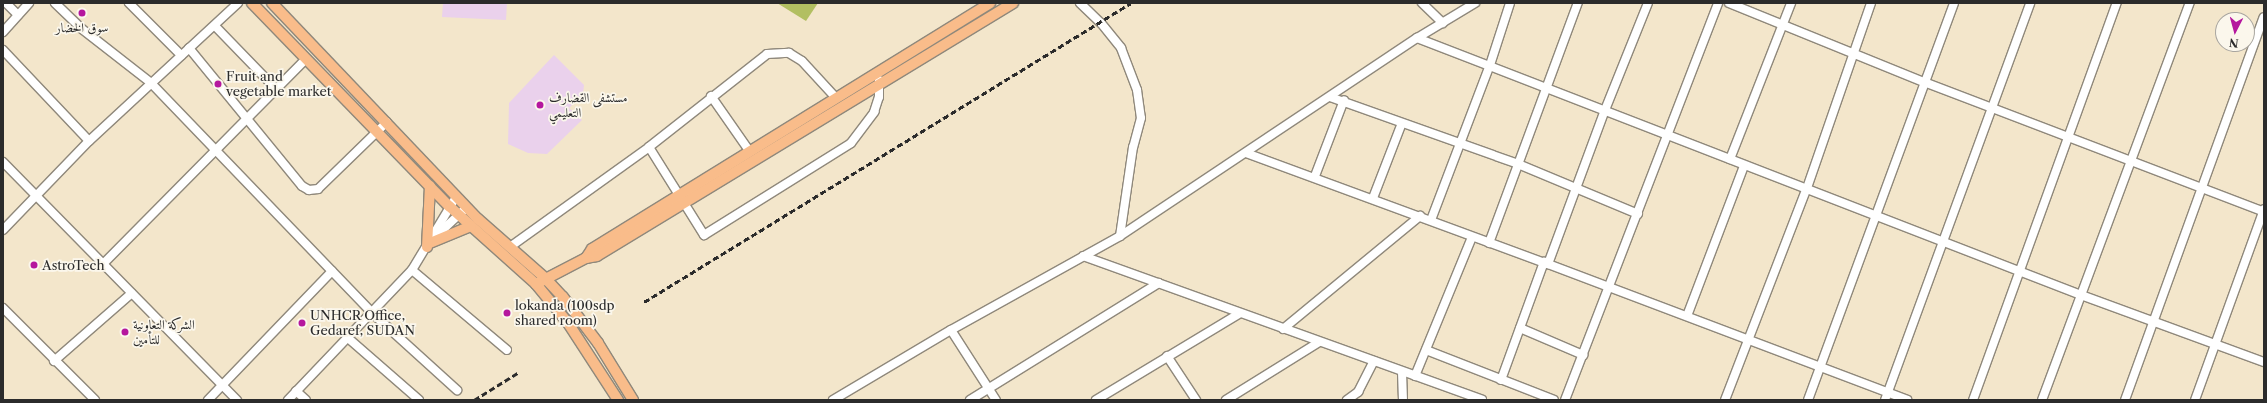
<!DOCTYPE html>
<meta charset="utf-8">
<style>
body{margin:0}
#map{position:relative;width:2267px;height:403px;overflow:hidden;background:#f3e6cb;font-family:"Libre Caslon Text",Amiri,serif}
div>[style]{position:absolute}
.built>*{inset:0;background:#ead1ec}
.green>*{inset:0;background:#b2bf61}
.roads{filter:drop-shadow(1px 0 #8f887b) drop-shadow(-1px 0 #8f887b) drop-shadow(0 1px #8f887b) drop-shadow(0 -1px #8f887b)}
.minor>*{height:8px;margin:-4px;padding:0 4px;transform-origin:4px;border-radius:4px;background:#fff}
.major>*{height:10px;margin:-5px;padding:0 5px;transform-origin:5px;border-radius:5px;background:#f9bc8a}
.rail>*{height:2.5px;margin-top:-1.25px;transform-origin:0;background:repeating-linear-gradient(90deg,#2b2b2b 0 6px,transparent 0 9px)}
.dots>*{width:11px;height:11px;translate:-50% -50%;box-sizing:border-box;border:2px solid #fbf7ec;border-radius:50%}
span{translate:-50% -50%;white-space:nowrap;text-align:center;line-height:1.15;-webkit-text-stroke:3.5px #fbf7ec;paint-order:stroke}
.poi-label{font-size:13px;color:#2b2b2b}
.left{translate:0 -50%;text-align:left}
.frame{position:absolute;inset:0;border:4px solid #2b2b2b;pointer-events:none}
.north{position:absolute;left:2215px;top:12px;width:40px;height:40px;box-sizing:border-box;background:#fbf7ec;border:1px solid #a8a59f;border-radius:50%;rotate:186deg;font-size:11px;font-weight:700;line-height:16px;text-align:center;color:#2b2b2b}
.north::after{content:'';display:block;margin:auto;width:14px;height:18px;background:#b5179e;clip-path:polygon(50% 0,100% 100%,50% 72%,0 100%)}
</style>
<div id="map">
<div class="built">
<i style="clip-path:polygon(443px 3px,507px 3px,506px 20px,442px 17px)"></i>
<i style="clip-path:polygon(554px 55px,584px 85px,583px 94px,569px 108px,582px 120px,547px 154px,528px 153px,508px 144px,509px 103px)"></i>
</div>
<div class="green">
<i style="clip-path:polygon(777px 3px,818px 3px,806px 21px)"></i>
</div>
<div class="roads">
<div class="minor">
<i style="left:6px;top:3px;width:17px;rotate:45deg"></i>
<i style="left:55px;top:3px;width:37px;rotate:44deg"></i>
<i style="left:82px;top:29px;width:88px;rotate:38deg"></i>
<i style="left:151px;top:83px;width:319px;rotate:46.1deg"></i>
<i style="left:372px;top:313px;width:115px;rotate:42.2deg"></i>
<i style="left:129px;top:3px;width:74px;rotate:45deg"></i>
<i style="left:1080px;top:3px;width:29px;rotate:44deg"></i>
<i style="left:1101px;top:23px;width:32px;rotate:51deg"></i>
<i style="left:1121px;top:48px;width:45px;rotate:69.1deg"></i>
<i style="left:1137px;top:90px;width:28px;rotate:82deg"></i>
<i style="left:1141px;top:118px;width:30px;rotate:105deg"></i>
<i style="left:1133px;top:147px;width:90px;rotate:98.3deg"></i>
<i style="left:1422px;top:3px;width:29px;rotate:44deg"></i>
<i style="left:1729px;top:3px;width:210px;rotate:22.1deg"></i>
<i style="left:1924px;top:82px;width:364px;rotate:20.9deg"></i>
<i style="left:215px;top:26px;width:88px;rotate:45.9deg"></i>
<i style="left:3px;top:32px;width:39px;rotate:-48deg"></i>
<i style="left:1417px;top:38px;width:712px;rotate:21.16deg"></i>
<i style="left:2081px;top:295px;width:195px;rotate:20.1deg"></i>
<i style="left:189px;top:48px;width:178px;rotate:50.7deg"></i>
<i style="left:302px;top:186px;width:8px;rotate:30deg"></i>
<i style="left:309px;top:190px;width:9px;rotate:-6deg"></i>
<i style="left:318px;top:189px;width:96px;rotate:-44.2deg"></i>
<i style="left:3px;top:50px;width:125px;rotate:46.6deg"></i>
<i style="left:711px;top:96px;width:68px;rotate:55.1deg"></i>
<i style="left:1330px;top:97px;width:200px;rotate:19.6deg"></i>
<i style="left:1518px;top:164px;width:130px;rotate:22.6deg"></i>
<i style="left:649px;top:147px;width:104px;rotate:58deg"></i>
<i style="left:704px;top:235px;width:173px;rotate:-32deg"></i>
<i style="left:851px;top:143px;width:39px;rotate:-53deg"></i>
<i style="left:874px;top:112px;width:16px;rotate:-72deg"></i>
<i style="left:879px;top:97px;width:17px;rotate:-90deg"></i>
<i style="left:1246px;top:153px;width:322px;rotate:20.2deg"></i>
<i style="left:1548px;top:264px;width:384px;rotate:20.7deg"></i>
<i style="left:1730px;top:159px;width:168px;rotate:-68.6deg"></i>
<i style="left:3px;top:162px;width:334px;rotate:45.5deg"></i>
<i style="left:1315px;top:176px;width:81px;rotate:-69.1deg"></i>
<i style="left:1373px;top:198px;width:80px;rotate:-68.9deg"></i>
<i style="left:1431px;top:220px;width:166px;rotate:-69.2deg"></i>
<i style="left:1490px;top:65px;width:65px;rotate:-72.1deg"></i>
<i style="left:3px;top:230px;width:124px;rotate:-46deg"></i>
<i style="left:89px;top:141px;width:203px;rotate:-42.8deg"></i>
<i style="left:436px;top:236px;width:37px;rotate:-43deg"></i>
<i style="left:1489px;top:243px;width:256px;rotate:-69.7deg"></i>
<i style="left:510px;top:247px;width:171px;rotate:-35.7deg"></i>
<i style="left:649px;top:147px;width:150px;rotate:-38.2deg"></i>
<i style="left:767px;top:54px;width:22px;rotate:-3deg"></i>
<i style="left:789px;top:53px;width:15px;rotate:32deg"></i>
<i style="left:802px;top:61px;width:50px;rotate:47.4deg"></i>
<i style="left:1083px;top:256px;width:424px;rotate:19.8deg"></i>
<i style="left:103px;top:264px;width:289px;rotate:-45.3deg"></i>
<i style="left:1548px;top:264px;width:164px;rotate:-69.7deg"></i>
<i style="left:1605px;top:110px;width:115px;rotate:-68.1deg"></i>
<i style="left:412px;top:270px;width:124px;rotate:40.1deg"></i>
<i style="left:3px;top:308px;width:130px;rotate:45deg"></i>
<i style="left:1687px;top:316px;width:160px;rotate:-69.2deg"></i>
<i style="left:1520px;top:328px;width:69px;rotate:23.2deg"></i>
<i style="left:1283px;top:329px;width:178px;rotate:-39.5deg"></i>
<i style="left:951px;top:330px;width:83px;rotate:57.3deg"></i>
<i style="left:348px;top:338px;width:94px;rotate:41.1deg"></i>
<i style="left:1426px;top:350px;width:137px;rotate:21.3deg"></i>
<i style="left:1167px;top:356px;width:53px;rotate:56.6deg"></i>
<i style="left:54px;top:361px;width:103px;rotate:-41.1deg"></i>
<i style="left:1402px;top:372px;width:28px;rotate:88deg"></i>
<i style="left:1415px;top:376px;width:150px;rotate:-67.7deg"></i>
<i style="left:1501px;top:380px;width:126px;rotate:-70deg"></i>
<i style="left:296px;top:391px;width:13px;rotate:42deg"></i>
<i style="left:208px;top:400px;width:179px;rotate:-46.1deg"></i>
<i style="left:288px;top:400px;width:180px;rotate:-46.4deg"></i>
<i style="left:412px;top:270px;width:85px;rotate:-58.9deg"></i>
<i style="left:833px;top:400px;width:137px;rotate:-30.7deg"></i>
<i style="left:951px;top:330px;width:193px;rotate:-29.1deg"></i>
<i style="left:1120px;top:236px;width:357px;rotate:-33.7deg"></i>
<i style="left:1417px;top:38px;width:68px;rotate:-31.1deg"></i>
<i style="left:970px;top:400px;width:222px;rotate:-31.8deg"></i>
<i style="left:1096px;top:400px;width:168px;rotate:-31.1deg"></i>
<i style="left:1226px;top:400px;width:110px;rotate:-31.9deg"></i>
<i style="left:1347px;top:400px;width:14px;rotate:-36deg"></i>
<i style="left:1358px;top:392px;width:35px;rotate:-63deg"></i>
<i style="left:1565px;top:400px;width:425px;rotate:-68.9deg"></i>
<i style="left:1725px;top:400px;width:227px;rotate:-68.9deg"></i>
<i style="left:1807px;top:188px;width:196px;rotate:-70.9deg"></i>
<i style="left:1808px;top:400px;width:423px;rotate:-69.8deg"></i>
<i style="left:1885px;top:400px;width:423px;rotate:-69.9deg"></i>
<i style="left:1973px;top:400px;width:422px;rotate:-70.1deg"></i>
<i style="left:2042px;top:400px;width:424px;rotate:-69.6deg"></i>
<i style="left:2125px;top:400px;width:407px;rotate:-70.1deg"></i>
<i style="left:2195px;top:400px;width:203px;rotate:-70.1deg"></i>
</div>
<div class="major">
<i style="left:252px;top:3px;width:283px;rotate:45.9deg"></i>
<i style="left:449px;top:206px;width:117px;rotate:41.9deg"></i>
<i style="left:536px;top:284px;width:50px;rotate:50.6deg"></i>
<i style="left:568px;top:323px;width:92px;rotate:57deg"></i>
<i style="left:272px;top:3px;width:298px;rotate:46.4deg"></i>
<i style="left:478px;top:219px;width:89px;rotate:41.4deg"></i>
<i style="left:545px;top:278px;width:26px;rotate:47deg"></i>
<i style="left:563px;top:297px;width:58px;rotate:52.7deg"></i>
<i style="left:598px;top:343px;width:67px;rotate:58.4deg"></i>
<i style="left:430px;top:243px;width:44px;rotate:-22.5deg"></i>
<i style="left:427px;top:247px;width:61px;rotate:-87.2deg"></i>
<i style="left:586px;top:258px;width:11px;rotate:-56deg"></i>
<i style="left:592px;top:249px;width:468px;rotate:-31.7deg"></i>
<i style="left:536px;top:284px;width:56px;rotate:-27.5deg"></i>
<i style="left:586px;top:258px;width:11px;rotate:-10deg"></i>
<i style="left:597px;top:256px;width:487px;rotate:-31.3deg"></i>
</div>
</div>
<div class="rail">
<i style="left:644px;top:302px;width:571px;rotate:-31.55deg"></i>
<i style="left:474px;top:400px;width:53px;rotate:-31.9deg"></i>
</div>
<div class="dots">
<i style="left:82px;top:13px;background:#b5179e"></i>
<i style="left:218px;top:84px;background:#b5179e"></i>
<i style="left:540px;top:105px;background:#b5179e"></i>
<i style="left:34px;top:265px;background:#b5179e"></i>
<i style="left:507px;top:313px;background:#b5179e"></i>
<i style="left:302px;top:323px;background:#b5179e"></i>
<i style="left:125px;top:332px;background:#b5179e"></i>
</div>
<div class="poi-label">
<span style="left:82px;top:27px">سوق الخضار</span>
<span class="left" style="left:226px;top:84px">Fruit and<br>vegetable market</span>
<span class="left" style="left:549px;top:105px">مستشفى القضارف<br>التعليمي</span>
<span class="left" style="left:42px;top:265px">AstroTech</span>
<span class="left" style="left:515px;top:313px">lokanda (100sdp<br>shared room)</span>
<span class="left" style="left:310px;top:323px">UNHCR Office,<br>Gedaref, SUDAN</span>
<span class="left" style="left:133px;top:332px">الشركة التعاونية<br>للتأمين</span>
</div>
<div class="frame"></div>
<div class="north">N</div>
</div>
